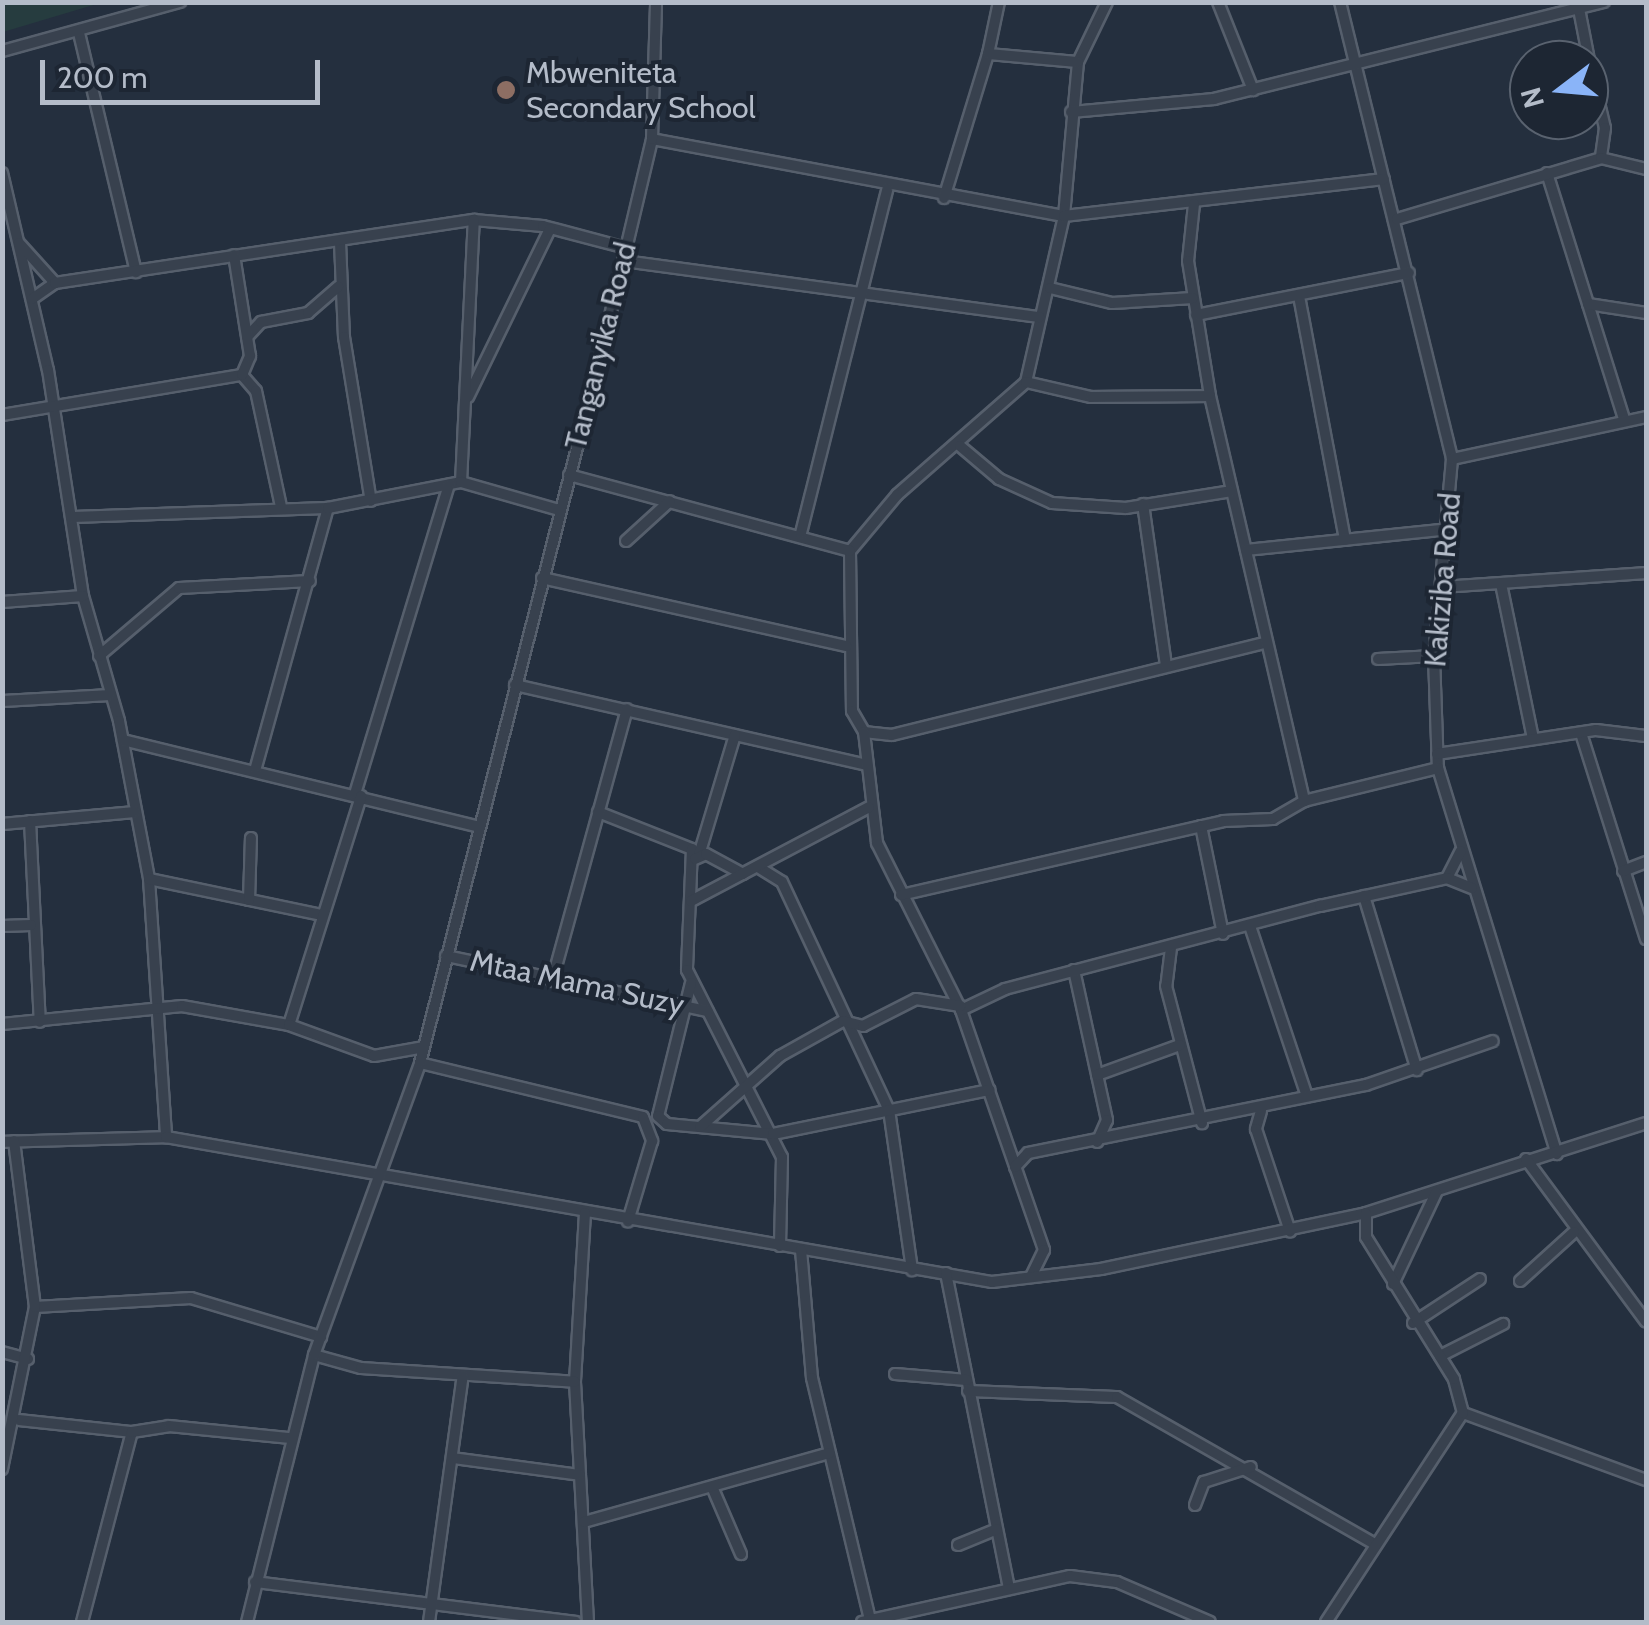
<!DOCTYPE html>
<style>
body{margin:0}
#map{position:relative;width:1649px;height:1625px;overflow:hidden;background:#242f3e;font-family:Cabin,sans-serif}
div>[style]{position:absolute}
.green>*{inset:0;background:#263c3f}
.roads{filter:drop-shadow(2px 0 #565f6c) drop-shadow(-2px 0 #565f6c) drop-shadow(0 2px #565f6c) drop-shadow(0 -2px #565f6c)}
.minor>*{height:10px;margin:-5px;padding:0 5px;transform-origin:5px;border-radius:5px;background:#38414e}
.dots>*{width:28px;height:28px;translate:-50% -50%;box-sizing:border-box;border:5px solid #1d2633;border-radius:50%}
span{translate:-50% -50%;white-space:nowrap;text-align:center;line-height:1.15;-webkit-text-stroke:8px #1d2633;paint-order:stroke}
.poi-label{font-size:30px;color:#b4bcc9}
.left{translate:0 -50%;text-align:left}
.street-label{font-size:30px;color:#b4bcc9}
.frame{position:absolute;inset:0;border:5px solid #b4bcc9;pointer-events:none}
.north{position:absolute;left:1509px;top:40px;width:100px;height:100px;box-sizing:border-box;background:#1d2633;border:2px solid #59626f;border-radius:50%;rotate:254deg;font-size:28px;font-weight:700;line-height:40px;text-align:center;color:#b4bcc9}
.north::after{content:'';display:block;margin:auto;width:35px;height:45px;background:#8ab4f8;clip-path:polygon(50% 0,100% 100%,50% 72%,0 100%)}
.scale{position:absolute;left:40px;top:60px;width:280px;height:45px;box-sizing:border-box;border:5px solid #b4bcc9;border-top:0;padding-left:12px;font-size:30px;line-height:35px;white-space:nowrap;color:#b4bcc9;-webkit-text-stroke:8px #1d2633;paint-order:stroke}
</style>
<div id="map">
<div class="green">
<i style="clip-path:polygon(3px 2px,100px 2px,100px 3px,3px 32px)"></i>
</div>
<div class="roads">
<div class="minor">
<i style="left:1107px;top:2px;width:67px;rotate:115.8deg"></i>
<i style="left:1078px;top:62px;width:155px;rotate:95.2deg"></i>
<i style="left:1064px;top:216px;width:170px;rotate:102.9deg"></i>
<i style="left:1026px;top:382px;width:171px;rotate:138.8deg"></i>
<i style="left:897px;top:495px;width:73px;rotate:130deg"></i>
<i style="left:850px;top:551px;width:160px;rotate:89.3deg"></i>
<i style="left:852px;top:711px;width:24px;rotate:60deg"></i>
<i style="left:864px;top:732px;width:28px;rotate:6deg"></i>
<i style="left:892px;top:735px;width:382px;rotate:-13.9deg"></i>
<i style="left:1218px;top:2px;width:95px;rotate:68.3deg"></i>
<i style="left:1340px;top:2px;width:471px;rotate:76.2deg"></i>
<i style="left:1452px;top:459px;width:198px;rotate:95.2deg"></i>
<i style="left:1434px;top:656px;width:112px;rotate:88deg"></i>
<i style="left:1438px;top:768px;width:404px;rotate:72.9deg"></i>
<i style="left:1579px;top:9px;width:52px;rotate:78.9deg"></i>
<i style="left:79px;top:33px;width:246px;rotate:76.6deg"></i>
<i style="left:2px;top:51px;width:185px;rotate:-15.4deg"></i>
<i style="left:988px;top:54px;width:53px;rotate:-78.1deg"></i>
<i style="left:1589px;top:61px;width:69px;rotate:76.6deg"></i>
<i style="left:1605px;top:128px;width:30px;rotate:98deg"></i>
<i style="left:1071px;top:112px;width:144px;rotate:-5.2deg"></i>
<i style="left:1214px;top:99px;width:402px;rotate:-14deg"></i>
<i style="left:652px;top:139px;width:419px;rotate:10.6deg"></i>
<i style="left:1064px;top:216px;width:322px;rotate:-6.6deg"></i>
<i style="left:2px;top:173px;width:202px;rotate:76.9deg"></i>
<i style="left:48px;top:370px;width:229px;rotate:81.2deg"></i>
<i style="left:83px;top:596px;width:130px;rotate:73.9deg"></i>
<i style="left:119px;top:721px;width:161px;rotate:79.2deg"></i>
<i style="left:149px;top:879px;width:259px;rotate:86.2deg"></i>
<i style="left:1547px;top:173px;width:258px;rotate:72.6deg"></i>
<i style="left:944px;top:198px;width:151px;rotate:-73deg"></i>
<i style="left:988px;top:54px;width:90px;rotate:5.1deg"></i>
<i style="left:1194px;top:204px;width:57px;rotate:96deg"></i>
<i style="left:1188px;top:261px;width:137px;rotate:80.7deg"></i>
<i style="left:1210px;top:396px;width:416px;rotate:76.9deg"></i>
<i style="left:1397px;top:219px;width:213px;rotate:-16.6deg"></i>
<i style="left:1601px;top:158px;width:46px;rotate:13.7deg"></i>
<i style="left:340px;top:242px;width:95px;rotate:87.6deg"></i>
<i style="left:344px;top:337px;width:166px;rotate:80.7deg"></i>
<i style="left:19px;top:243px;width:54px;rotate:48deg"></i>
<i style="left:624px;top:261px;width:419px;rotate:7.7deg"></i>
<i style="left:1050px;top:288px;width:64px;rotate:13.6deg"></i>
<i style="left:1112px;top:303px;width:81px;rotate:-3.5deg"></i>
<i style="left:1299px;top:296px;width:248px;rotate:79.3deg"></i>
<i style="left:32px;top:299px;width:28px;rotate:-35deg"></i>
<i style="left:55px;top:283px;width:424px;rotate:-8.6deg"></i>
<i style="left:474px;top:220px;width:69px;rotate:5deg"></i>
<i style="left:543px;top:226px;width:86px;rotate:14.8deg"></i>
<i style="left:1588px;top:304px;width:59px;rotate:8.8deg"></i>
<i style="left:1196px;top:315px;width:217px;rotate:-11.2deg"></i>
<i style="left:247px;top:337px;width:21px;rotate:-47deg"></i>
<i style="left:261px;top:322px;width:48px;rotate:-10.8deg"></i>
<i style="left:308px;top:313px;width:40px;rotate:-41deg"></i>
<i style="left:242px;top:375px;width:21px;rotate:49deg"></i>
<i style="left:256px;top:391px;width:119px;rotate:77.8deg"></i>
<i style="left:1026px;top:382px;width:67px;rotate:13deg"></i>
<i style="left:1091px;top:397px;width:119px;rotate:-0.5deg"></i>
<i style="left:468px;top:397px;width:187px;rotate:-64deg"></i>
<i style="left:2px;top:415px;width:243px;rotate:-9.5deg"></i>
<i style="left:242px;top:375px;width:21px;rotate:-67deg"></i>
<i style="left:250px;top:356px;width:102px;rotate:-99deg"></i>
<i style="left:960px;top:446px;width:51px;rotate:40.2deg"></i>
<i style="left:999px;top:479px;width:58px;rotate:24.4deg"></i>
<i style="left:1052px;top:503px;width:74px;rotate:3.9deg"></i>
<i style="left:1126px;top:508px;width:107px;rotate:-9.1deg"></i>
<i style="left:1452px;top:459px;width:198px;rotate:-12.2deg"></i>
<i style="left:569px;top:475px;width:291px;rotate:15.1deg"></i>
<i style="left:461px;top:482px;width:262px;rotate:-87.2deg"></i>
<i style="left:1143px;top:504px;width:164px;rotate:81.9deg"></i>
<i style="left:71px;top:517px;width:257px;rotate:-2deg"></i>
<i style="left:801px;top:533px;width:354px;rotate:-75.9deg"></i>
<i style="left:626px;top:541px;width:59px;rotate:-42.3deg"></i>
<i style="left:1246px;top:550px;width:205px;rotate:-5.9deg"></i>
<i style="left:542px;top:578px;width:312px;rotate:12.6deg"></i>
<i style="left:1501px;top:584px;width:158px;rotate:78.3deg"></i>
<i style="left:1443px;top:587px;width:203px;rotate:-3.9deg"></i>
<i style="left:2px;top:602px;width:81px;rotate:-4.2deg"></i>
<i style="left:99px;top:656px;width:105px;rotate:-40.4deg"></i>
<i style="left:179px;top:588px;width:131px;rotate:-3.1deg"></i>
<i style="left:1378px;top:659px;width:56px;rotate:-3.1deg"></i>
<i style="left:515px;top:685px;width:360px;rotate:12.8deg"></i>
<i style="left:2px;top:701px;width:108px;rotate:-3.2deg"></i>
<i style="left:864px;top:732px;width:112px;rotate:83.3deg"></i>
<i style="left:877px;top:843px;width:187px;rotate:63.3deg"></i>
<i style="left:961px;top:1010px;width:254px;rotate:70.9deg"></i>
<i style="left:1044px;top:1250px;width:28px;rotate:116deg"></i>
<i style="left:1581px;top:733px;width:216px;rotate:72.5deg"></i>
<i style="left:123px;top:740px;width:366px;rotate:13.7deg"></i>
<i style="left:1437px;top:754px;width:161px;rotate:-8.6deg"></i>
<i style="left:1596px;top:730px;width:50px;rotate:6.8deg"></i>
<i style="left:256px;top:767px;width:269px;rotate:-74.5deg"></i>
<i style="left:328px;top:508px;width:136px;rotate:-11.1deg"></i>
<i style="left:461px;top:482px;width:102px;rotate:15.9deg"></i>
<i style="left:355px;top:794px;width:323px;rotate:-73.1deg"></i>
<i style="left:598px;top:812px;width:101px;rotate:21.5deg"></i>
<i style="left:692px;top:849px;width:121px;rotate:92.4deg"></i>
<i style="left:687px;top:970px;width:210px;rotate:63.1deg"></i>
<i style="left:782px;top:1157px;width:89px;rotate:91.3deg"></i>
<i style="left:30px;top:821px;width:201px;rotate:87.2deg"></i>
<i style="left:2px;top:824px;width:134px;rotate:-5.2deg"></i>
<i style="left:1201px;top:826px;width:110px;rotate:78.5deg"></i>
<i style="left:699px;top:855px;width:125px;rotate:-73.3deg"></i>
<i style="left:695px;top:859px;width:12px;rotate:-24deg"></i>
<i style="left:706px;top:854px;width:42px;rotate:28.4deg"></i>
<i style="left:758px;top:867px;width:28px;rotate:32deg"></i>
<i style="left:782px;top:882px;width:252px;rotate:64.9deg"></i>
<i style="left:889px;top:1110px;width:162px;rotate:81.8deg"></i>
<i style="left:1623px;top:871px;width:25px;rotate:-21deg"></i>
<i style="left:1447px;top:878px;width:30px;rotate:-63deg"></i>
<i style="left:149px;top:879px;width:177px;rotate:11.8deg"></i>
<i style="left:901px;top:895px;width:330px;rotate:-12.9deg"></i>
<i style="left:1223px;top:821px;width:50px;rotate:-2.3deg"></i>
<i style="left:1273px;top:819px;width:36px;rotate:-30deg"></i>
<i style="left:1304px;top:801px;width:138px;rotate:-13.8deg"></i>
<i style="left:1364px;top:896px;width:182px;rotate:73.1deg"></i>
<i style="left:249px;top:900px;width:62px;rotate:-88.2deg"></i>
<i style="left:691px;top:901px;width:201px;rotate:-27.8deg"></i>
<i style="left:2px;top:926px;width:29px;rotate:-2deg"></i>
<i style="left:1250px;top:926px;width:179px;rotate:71.5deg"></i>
<i style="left:1171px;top:948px;width:38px;rotate:97deg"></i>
<i style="left:1166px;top:986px;width:142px;rotate:75.3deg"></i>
<i style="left:446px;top:956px;width:267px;rotate:11.9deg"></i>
<i style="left:1074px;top:970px;width:154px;rotate:77.6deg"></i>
<i style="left:1107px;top:1120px;width:24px;rotate:114deg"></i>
<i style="left:552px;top:981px;width:282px;rotate:-74.6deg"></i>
<i style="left:691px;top:983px;width:137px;rotate:103.9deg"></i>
<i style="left:658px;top:1116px;width:12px;rotate:42deg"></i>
<i style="left:667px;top:1124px;width:106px;rotate:5.4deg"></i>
<i style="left:773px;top:1134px;width:221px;rotate:-11.5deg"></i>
<i style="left:961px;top:1010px;width:49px;rotate:-25.5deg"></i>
<i style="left:1005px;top:989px;width:326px;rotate:-14.8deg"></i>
<i style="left:1320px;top:906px;width:130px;rotate:-12.4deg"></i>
<i style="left:1447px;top:878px;width:27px;rotate:22deg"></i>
<i style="left:2px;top:1024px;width:181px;rotate:-5.7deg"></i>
<i style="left:182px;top:1006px;width:109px;rotate:10.1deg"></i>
<i style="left:289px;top:1025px;width:240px;rotate:-72.5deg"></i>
<i style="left:289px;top:1025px;width:90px;rotate:20deg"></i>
<i style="left:374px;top:1056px;width:51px;rotate:-10.2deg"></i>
<i style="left:420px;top:1063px;width:229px;rotate:13.6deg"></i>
<i style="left:643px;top:1117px;width:26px;rotate:69deg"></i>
<i style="left:652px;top:1141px;width:84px;rotate:106.7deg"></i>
<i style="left:1097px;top:1075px;width:88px;rotate:-19.9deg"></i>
<i style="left:1261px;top:1111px;width:19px;rotate:106deg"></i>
<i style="left:1256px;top:1129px;width:108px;rotate:71.6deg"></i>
<i style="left:700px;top:1127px;width:107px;rotate:-41.6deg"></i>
<i style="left:780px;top:1056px;width:72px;rotate:-29.1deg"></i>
<i style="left:843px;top:1021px;width:21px;rotate:14deg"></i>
<i style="left:863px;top:1026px;width:59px;rotate:-27deg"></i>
<i style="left:916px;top:999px;width:45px;rotate:9deg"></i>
<i style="left:2px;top:1142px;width:164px;rotate:-1.7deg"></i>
<i style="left:166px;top:1137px;width:839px;rotate:9.96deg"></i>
<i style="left:992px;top:1282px;width:110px;rotate:-6.8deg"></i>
<i style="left:1101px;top:1269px;width:271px;rotate:-11.9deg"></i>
<i style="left:1366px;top:1213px;width:294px;rotate:-17.8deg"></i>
<i style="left:1526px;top:1159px;width:202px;rotate:53.6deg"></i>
<i style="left:1015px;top:1167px;width:19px;rotate:-47deg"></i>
<i style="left:1028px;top:1153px;width:345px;rotate:-11.4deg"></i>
<i style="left:1366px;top:1085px;width:134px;rotate:-19.1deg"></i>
<i style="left:585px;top:1213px;width:169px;rotate:93.4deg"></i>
<i style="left:575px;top:1382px;width:240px;rotate:86.9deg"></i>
<i style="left:801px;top:1250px;width:128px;rotate:85.1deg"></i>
<i style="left:812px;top:1378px;width:249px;rotate:76.5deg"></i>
<i style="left:946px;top:1273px;width:321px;rotate:78.7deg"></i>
<i style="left:1520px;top:1281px;width:73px;rotate:-42.2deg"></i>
<i style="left:1393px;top:1284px;width:101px;rotate:-64.7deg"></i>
<i style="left:35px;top:1307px;width:156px;rotate:-3.3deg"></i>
<i style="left:191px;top:1298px;width:136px;rotate:16.7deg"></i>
<i style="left:1413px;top:1323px;width:80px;rotate:-33.3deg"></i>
<i style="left:2px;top:1352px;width:27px;rotate:15deg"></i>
<i style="left:314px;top:1355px;width:49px;rotate:15.5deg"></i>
<i style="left:361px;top:1368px;width:214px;rotate:3.7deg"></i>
<i style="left:1440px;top:1356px;width:71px;rotate:-26.9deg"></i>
<i style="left:895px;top:1374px;width:72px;rotate:4.8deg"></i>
<i style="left:968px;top:1391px;width:149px;rotate:2.3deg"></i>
<i style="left:1117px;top:1397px;width:298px;rotate:29.7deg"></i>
<i style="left:1463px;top:1413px;width:195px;rotate:20.1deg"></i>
<i style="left:19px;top:1420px;width:114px;rotate:6.1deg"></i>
<i style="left:453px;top:1458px;width:128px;rotate:7.6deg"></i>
<i style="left:2px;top:1469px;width:165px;rotate:-78.5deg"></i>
<i style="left:35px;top:1307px;width:167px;rotate:-97.2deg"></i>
<i style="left:713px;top:1489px;width:71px;rotate:66.7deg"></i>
<i style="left:1195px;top:1505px;width:25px;rotate:-69deg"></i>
<i style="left:1204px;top:1482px;width:49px;rotate:-17.7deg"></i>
<i style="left:584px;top:1522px;width:255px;rotate:-15.7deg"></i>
<i style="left:958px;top:1545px;width:42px;rotate:-22.3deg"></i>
<i style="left:255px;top:1582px;width:323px;rotate:7.1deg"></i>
<i style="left:82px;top:1622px;width:196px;rotate:-75.3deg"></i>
<i style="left:132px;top:1432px;width:37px;rotate:-9deg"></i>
<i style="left:169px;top:1426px;width:122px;rotate:5.7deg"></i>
<i style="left:247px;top:1622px;width:275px;rotate:-75.9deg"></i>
<i style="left:314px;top:1355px;width:311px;rotate:-70deg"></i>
<i style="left:420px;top:1063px;width:723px;rotate:-75.68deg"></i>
<i style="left:599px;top:362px;width:229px;rotate:-76.6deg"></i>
<i style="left:652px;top:139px;width:137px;rotate:-88.3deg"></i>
<i style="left:429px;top:1622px;width:249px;rotate:-82.2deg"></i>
<i style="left:862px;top:1622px;width:213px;rotate:-12.5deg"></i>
<i style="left:1070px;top:1576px;width:47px;rotate:7.3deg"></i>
<i style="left:1117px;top:1582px;width:101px;rotate:23.3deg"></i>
<i style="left:1326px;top:1622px;width:250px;rotate:-56.8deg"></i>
<i style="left:1463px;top:1413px;width:35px;rotate:-105deg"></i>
<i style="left:1454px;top:1379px;width:167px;rotate:-121.8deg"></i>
<i style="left:1366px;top:1237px;width:24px;rotate:-90deg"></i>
</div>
</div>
<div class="dots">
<i style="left:506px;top:90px;background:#8d6e63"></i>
</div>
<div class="poi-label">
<span class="left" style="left:526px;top:90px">Mbweniteta<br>Secondary School</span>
</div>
<div class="street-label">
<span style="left:601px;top:346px;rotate:-76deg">Tanganyika Road</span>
<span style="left:1443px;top:580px;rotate:-85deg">Kakiziba Road</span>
<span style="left:577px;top:983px;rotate:12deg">Mtaa Mama Suzy</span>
</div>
<div class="frame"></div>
<div class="north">N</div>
<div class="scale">200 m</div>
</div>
